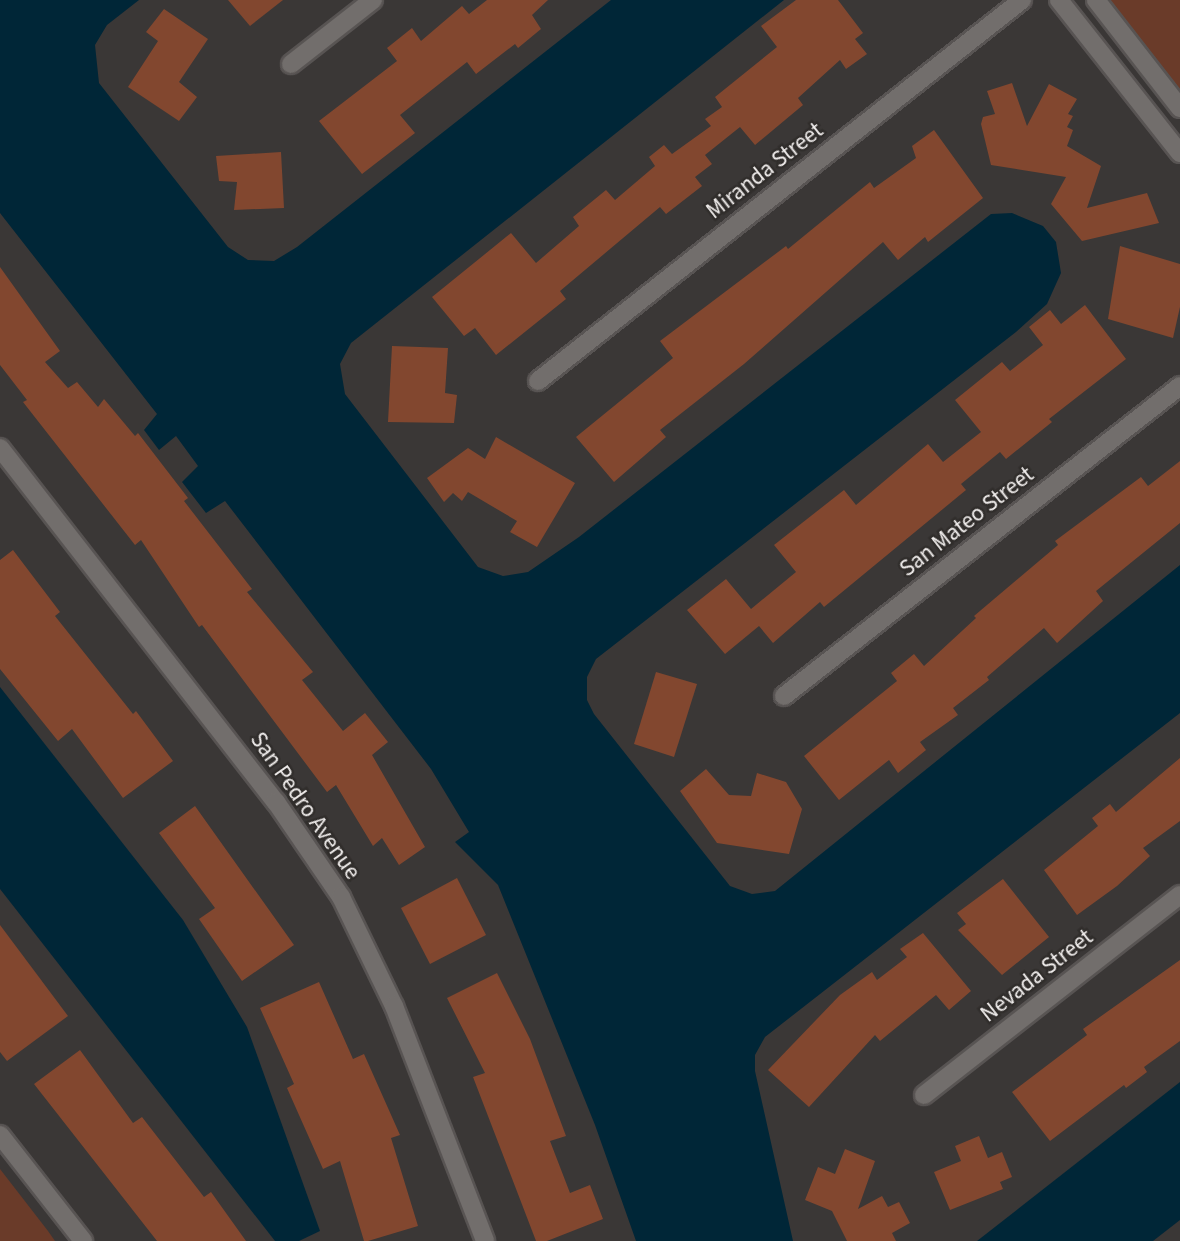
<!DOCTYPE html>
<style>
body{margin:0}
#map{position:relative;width:1180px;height:1241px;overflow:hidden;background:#3a3736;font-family:"Source Sans 3",sans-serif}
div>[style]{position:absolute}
.green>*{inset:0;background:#6a3b29}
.water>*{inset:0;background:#002637}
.building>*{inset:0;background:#82472f}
.roads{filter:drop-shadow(2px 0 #585453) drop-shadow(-2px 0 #585453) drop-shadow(0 2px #585453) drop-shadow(0 -2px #585453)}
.minor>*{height:18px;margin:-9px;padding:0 9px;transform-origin:9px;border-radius:9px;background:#726e6c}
span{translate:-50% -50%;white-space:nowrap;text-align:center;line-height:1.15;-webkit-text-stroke:5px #302d2b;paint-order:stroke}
.street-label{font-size:23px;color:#f2efee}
</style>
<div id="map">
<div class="green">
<i style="clip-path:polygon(1101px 0,1180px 0,1180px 103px)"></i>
<i style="clip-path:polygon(0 1169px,48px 1231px,55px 1241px,0 1241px)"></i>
</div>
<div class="water">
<i style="clip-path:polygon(0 0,139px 0,107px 25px,95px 45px,99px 83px,228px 247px,248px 260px,274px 261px,297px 247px,611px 0,784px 0,351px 343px,340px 364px,345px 394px,478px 567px,503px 576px,528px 572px,579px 537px,991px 214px,1012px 213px,1043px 226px,1056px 242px,1061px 273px,1047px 304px,1016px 332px,596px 659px,587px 677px,587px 700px,594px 714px,730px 886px,752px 894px,775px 891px,1180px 565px,1180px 713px,765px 1037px,755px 1055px,755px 1071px,793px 1241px,636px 1241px,595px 1125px,498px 885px,455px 842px,469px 832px,431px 769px,225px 501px,206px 513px,182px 482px,198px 466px,176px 436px,159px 450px,144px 430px,157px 414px,0 213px)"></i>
<i style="clip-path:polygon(0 687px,183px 920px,247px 1027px,320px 1231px,299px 1241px,275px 1241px,0 889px)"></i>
<i style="clip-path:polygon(1180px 1082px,1180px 1220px,1153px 1241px,977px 1241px)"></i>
</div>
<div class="building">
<i style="clip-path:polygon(228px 0,283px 0,250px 26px)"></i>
<i style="clip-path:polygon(487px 0,548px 0,532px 15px,541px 29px,518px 48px,515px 44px,476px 74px,467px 62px,400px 115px,415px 133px,362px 174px,319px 121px,397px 61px,387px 48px,412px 28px,421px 41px,462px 6px,469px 14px)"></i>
<i style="clip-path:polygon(796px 0,838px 0,863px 33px,855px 39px,867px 54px,846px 69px,840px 60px,798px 98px,803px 105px,755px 145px,740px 127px,705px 155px,712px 164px,695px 177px,702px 186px,666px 214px,660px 207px,560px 291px,566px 299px,496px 355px,475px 328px,464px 336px,432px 297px,511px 233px,536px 263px,579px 226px,573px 217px,606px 190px,615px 200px,655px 166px,649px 157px,664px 145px,672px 154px,711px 126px,705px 119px,722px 107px,715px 97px,777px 47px,761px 26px)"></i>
<i style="clip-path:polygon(164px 9px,208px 39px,179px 82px,197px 97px,179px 121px,128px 87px,158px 41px,146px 32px)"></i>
<i style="clip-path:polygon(1012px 83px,1027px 126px,1049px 84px,1077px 99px,1068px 114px,1073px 116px,1067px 127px,1073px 130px,1067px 146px,1101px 166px,1087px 208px,1147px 193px,1159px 223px,1082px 241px,1051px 204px,1066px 177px,991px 165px,981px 124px,983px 117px,995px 114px,987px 91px)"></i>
<i style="clip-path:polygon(934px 130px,983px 198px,928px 242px,925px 237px,898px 260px,883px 242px,744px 364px,660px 430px,666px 437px,614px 482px,576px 437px,673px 358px,660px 341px,786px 246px,788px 249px,870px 182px,874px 188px,916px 158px,912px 146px)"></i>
<i style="clip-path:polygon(281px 152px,284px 208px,234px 210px,237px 182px,219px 181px,216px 156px)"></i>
<i style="clip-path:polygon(1120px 246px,1180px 264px,1180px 307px,1173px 338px,1108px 319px)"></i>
<i style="clip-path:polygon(0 267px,60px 351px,45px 362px,68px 388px,77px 382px,98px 407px,104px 399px,135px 436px,138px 433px,188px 498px,184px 501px,252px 589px,247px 592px,313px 672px,302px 680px,343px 731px,365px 713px,388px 742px,372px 755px,425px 847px,399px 865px,382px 838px,373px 846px,336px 785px,327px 792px,202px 625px,199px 627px,141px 540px,135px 545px,23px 402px,27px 400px,0 365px)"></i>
<i style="clip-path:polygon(1085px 305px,1126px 359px,1049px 419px,1052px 422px,1006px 459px,1000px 452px,961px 484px,966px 490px,824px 607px,820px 602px,773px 643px,759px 626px,725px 654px,687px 610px,726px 579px,751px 609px,796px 572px,774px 545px,844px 490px,856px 505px,928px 444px,943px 462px,981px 432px,955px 400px,1002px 362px,1010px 371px,1043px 345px,1029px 327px,1050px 310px,1061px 324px)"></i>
<i style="clip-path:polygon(392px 346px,448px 348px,445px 393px,457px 395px,454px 423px,388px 422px)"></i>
<i style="clip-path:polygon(496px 437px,575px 483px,537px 547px,510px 532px,517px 521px,468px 492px,462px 501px,453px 493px,444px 502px,427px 478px,468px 448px,485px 459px)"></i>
<i style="clip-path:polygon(1180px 461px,1180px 523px,1096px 591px,1103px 601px,1057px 643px,1044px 628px,987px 677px,989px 680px,953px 708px,958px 715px,920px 742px,926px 750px,898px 773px,889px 760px,839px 800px,804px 756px,897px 681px,891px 673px,914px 654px,924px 666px,976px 618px,974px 616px,1058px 545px,1055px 541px,1141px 477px,1148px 486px)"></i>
<i style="clip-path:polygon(13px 550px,60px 612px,55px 616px,133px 714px,136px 711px,173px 761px,123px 798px,72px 729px,58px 741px,0 669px,0 560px)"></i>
<i style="clip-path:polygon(656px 672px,697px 684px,674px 757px,634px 744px)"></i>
<i style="clip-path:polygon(1180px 758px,1180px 821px,1143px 848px,1150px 856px,1117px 886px,1077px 915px,1044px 870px,1098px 826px,1092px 818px,1110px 804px,1116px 812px)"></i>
<i style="clip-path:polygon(706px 769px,729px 795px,751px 796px,757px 773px,786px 782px,802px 809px,789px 854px,717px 843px,680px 791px)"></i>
<i style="clip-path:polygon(195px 806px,294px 945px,242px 981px,199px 919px,215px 908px,159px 833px)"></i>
<i style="clip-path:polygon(457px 878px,486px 935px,430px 964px,401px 908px)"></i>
<i style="clip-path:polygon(1003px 879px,1049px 937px,1002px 975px,958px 930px,966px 924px,957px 913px)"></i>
<i style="clip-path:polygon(0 925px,68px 1016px,7px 1061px,0 1052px)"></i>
<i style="clip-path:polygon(923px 933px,971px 991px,949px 1010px,936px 995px,880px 1041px,875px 1035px,809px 1107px,768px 1070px,840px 995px,872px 972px,877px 980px,907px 957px,900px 949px)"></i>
<i style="clip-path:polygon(1180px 960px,1180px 1041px,1144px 1067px,1147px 1072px,1126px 1088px,1124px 1085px,1050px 1141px,1012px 1092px,1087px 1035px,1083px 1029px)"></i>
<i style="clip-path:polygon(497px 973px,530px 1039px,566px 1136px,550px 1141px,570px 1193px,590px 1185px,603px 1219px,547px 1241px,536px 1241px,473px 1077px,485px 1073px,447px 998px)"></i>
<i style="clip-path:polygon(319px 982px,353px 1059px,364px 1054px,400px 1135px,391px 1138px,418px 1226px,368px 1241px,364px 1241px,340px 1161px,323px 1169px,287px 1088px,294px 1084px,260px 1008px)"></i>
<i style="clip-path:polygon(80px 1050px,133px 1123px,142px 1117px,204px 1197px,211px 1192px,246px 1241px,157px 1241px,34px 1084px)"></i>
<i style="clip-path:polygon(979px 1136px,988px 1158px,1002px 1152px,1012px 1177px,1000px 1182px,1003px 1189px,950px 1210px,934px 1172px,961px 1161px,955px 1146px)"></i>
<i style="clip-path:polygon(845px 1149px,875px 1161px,858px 1209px,882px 1196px,888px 1207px,899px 1202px,910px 1223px,892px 1233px,896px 1241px,847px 1241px,832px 1211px,805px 1200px,818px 1167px,835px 1174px)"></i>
</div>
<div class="roads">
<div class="minor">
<i style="left:1059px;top:0;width:195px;rotate:51.7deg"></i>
<i style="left:1096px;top:0;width:137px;rotate:52.1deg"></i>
<i style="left:291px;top:64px;width:104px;rotate:-38deg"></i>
<i style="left:538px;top:381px;width:616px;rotate:-38.21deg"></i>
<i style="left:0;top:448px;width:449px;rotate:52.1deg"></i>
<i style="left:276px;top:802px;width:115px;rotate:55.6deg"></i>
<i style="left:341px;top:897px;width:121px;rotate:64.1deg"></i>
<i style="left:394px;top:1006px;width:252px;rotate:68.8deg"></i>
<i style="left:784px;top:696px;width:503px;rotate:-38.05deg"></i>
<i style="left:924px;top:1095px;width:325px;rotate:-38deg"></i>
<i style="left:0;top:1135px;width:135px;rotate:51.9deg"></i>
</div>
</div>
<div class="street-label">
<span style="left:765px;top:171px;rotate:-38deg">Miranda Street</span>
<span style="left:967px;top:522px;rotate:-38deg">San Mateo Street</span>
<span style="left:305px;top:806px;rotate:55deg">San Pedro Avenue</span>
<span style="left:1037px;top:976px;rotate:-38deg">Nevada Street</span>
</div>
</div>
